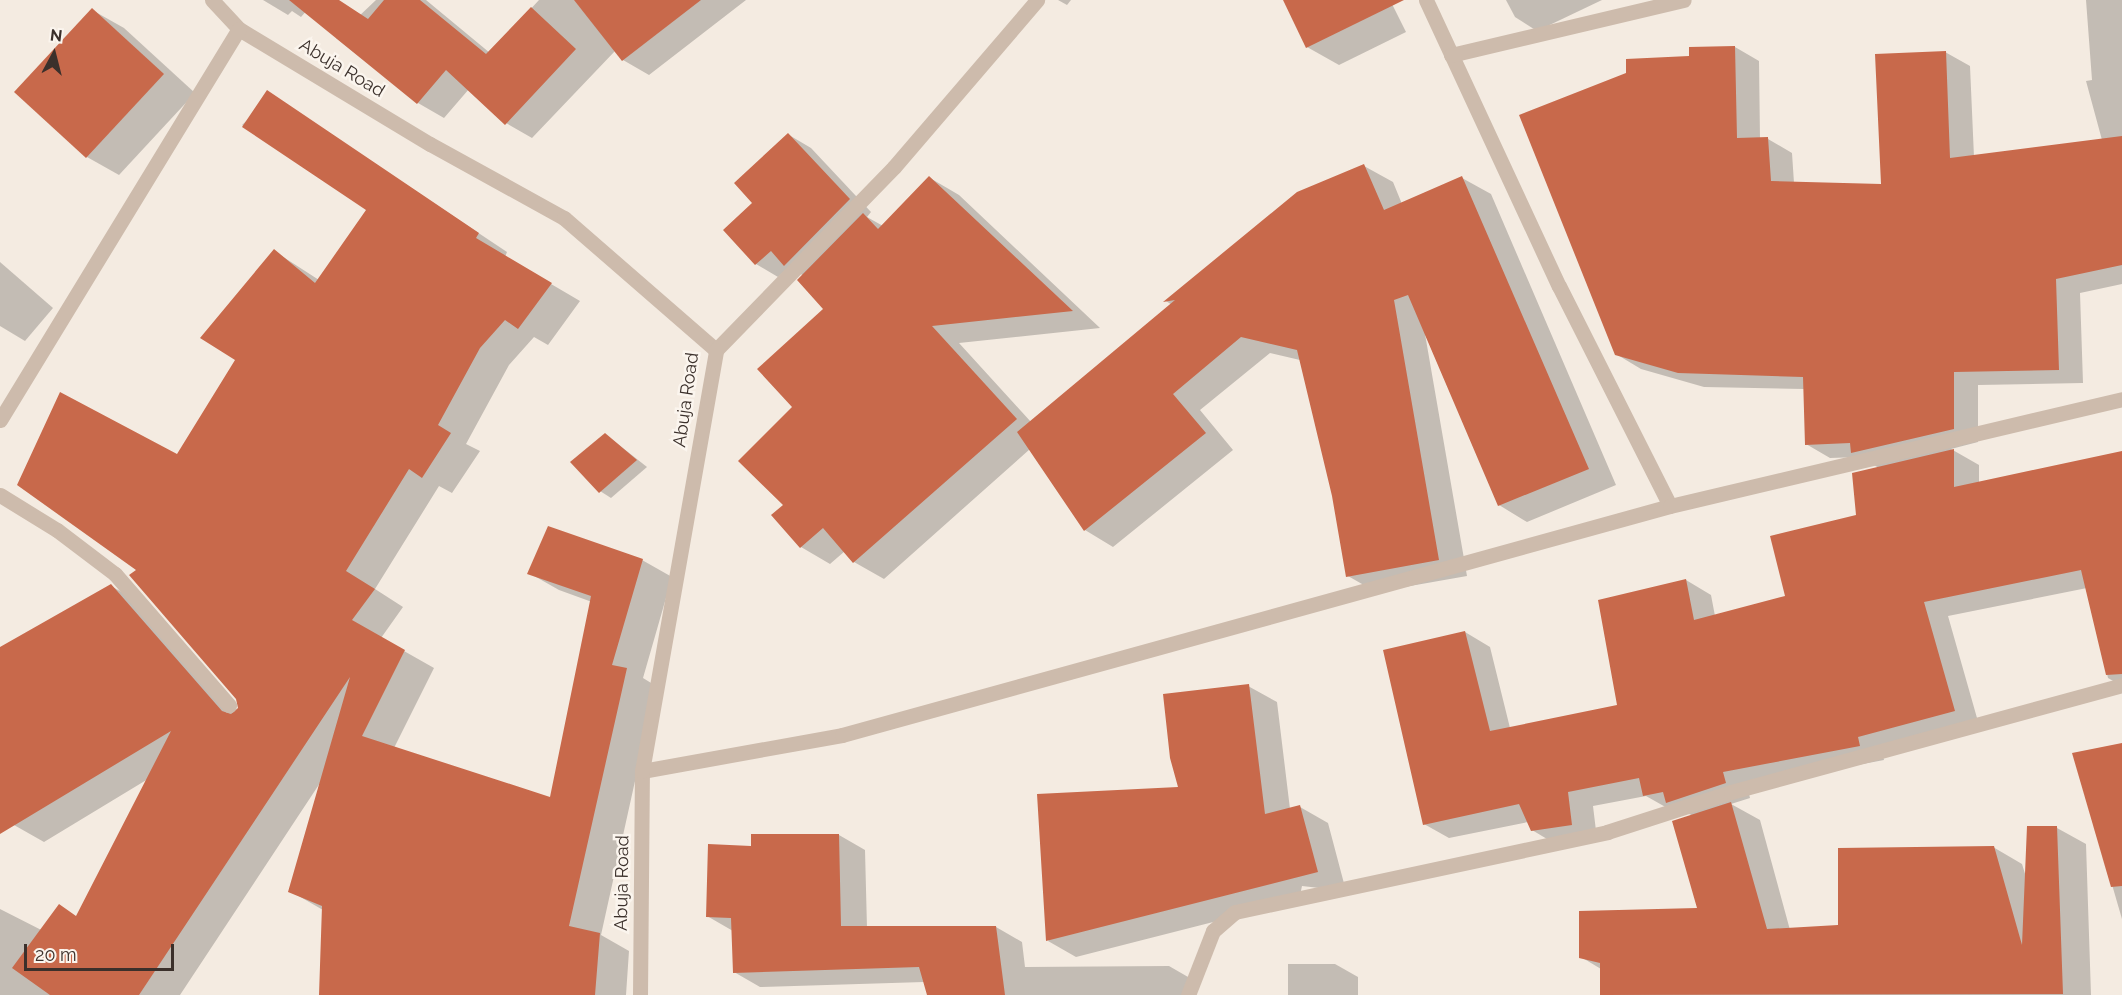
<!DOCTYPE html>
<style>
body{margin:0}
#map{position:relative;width:2122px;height:995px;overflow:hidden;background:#f4ebe1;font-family:Raleway,sans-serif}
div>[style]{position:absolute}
.shadow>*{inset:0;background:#0003}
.building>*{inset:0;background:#c8694b}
.minor>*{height:15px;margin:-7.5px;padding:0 7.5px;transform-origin:7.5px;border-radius:7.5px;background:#cdbbac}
span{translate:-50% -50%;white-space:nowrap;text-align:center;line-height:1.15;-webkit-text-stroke:5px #fbf5ee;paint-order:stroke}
.street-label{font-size:18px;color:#3b302b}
.north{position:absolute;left:24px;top:24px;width:60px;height:60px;-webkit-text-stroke:4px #fbf5ee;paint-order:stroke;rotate:7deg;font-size:16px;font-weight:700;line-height:24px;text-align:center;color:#3b302b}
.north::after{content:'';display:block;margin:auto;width:21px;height:27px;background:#3b302b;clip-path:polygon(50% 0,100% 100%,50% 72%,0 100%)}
.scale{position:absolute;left:24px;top:944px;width:150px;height:27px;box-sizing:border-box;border:3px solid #3b302b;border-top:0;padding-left:8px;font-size:18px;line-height:21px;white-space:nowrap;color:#3b302b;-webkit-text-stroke:4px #fbf5ee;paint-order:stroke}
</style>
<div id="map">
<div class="shadow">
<i style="clip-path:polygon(263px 0,316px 0,301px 17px,292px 11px,288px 15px)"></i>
<i style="clip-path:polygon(376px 0,426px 0,490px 53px,539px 0,746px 0,649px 75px,623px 60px,615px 51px,532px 138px,506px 123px,469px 89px,444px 118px,418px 103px,336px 38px)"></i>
<i style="clip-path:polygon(1058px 0,1071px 0,1067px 5px)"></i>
<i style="clip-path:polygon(1284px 0,1390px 0,1406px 32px,1339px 65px,1307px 47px)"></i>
<i style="clip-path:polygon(1506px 0,1602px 0,1537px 31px,1515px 17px)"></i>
<i style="clip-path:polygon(2086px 0,2122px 0,2122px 284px,2080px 293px,2083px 383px,1978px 385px,1978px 442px,1951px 449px,1979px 465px,1979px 484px,2122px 454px,2122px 686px,2108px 678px,2087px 588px,1948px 616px,1979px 725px,1882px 752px,1884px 760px,1747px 786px,1750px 798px,1731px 804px,1760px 820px,1790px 930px,1840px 927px,1993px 847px,2022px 864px,2026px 877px,2029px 827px,2057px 828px,2086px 844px,2091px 995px,1602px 995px,1601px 969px,1581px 957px,1699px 909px,1693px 816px,1678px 808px,1669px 809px,1646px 796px,1593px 806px,1597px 839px,1557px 845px,1532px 830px,1528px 822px,1449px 838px,1424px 824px,1465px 632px,1490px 647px,1510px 728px,1619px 706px,1686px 580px,1711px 595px,1715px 616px,1787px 597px,1858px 516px,1879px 468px,1860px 457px,1830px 458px,1806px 444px,1804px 389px,1704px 387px,1641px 369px,1616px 354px,1691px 58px,1735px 47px,1759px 61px,1760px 139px,1768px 139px,1792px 153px,1794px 183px,1883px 186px,1945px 52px,1970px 66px,1974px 157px,2102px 140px,2086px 81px,2092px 80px)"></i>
<i style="clip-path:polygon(92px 10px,124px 28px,195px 93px,119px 175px,87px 157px)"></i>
<i style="clip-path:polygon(273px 96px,507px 252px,505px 257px,580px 301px,548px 345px,534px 337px,509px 365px,466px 444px,480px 451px,452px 493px,439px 486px,375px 589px,403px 607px,381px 638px,434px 668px,394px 748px,551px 799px,592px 602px,559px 590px,529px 573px,642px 560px,672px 577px,643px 678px,656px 686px,601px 935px,629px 951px,626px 995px,320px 995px,323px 910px,290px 891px,320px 783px,180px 995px,0 995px,0 909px,120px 970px,148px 779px,44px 842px,14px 825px,0 806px,0 649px,111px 586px,141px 603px,236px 712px,240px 709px,238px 698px,139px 571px,178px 456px,237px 359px,274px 251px,319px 280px,368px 209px,242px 125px)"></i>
<i style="clip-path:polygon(789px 135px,811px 148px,871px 212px,867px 217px,883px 226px,930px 178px,959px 195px,1100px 328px,959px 343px,1031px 422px,1172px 305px,1166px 301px,1364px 166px,1393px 182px,1402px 204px,1462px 178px,1491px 194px,1616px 485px,1527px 522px,1499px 505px,1425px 334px,1467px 576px,1376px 592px,1348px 576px,1334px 495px,1300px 360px,1270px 353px,1200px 410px,1233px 450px,1113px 547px,1085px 530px,1030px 449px,884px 579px,854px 562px,845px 551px,830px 564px,801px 547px,785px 505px,794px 407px,826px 309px,804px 276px,789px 267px,778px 277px,756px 264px,754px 203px)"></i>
<i style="clip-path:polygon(0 262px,53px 308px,25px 341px,0 326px)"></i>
<i style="clip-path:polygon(605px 434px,647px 467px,611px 498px,600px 491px)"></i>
<i style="clip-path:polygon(1248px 686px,1277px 702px,1290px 809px,1300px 807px,1328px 823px,1346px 891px,1302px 886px,1299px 900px,1076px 957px,1048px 941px,1180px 788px)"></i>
<i style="clip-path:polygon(2122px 745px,2122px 919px,2074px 754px)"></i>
<i style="clip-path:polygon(839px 835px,865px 850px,867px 928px,996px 927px,1022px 942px,1025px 967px,1169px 966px,1195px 981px,1194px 995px,928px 995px,924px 982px,760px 987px,734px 972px,733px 931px,707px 916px,753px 848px)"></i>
<i style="clip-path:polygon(1288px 964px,1335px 964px,1358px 977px,1358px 995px,1288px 995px)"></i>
</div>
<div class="building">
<i style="clip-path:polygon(289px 0,339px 0,368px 19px,384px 0,420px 0,486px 54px,531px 7px,576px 49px,505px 125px,446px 70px,417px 104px)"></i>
<i style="clip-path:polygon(574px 0,701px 0,622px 61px)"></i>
<i style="clip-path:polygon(1283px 0,1404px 0,1306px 48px)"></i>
<i style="clip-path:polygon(92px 8px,164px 74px,86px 158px,14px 92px)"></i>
<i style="clip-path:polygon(1735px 46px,1737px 138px,1768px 137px,1771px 181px,1881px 184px,1875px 54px,1946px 51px,1950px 158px,2122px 136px,2122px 265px,2056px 279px,2059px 370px,1954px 372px,1954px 429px,1851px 453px,1850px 443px,1805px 445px,1803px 377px,1678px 373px,1615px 355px,1519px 115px,1626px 73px,1626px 59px,1689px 56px,1689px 47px)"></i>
<i style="clip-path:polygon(267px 90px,479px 233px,476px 238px,552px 283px,518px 329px,505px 320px,480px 348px,438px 425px,451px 433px,422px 478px,409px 469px,346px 571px,375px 589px,352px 620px,405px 650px,362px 736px,550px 797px,591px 596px,527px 574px,548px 526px,643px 559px,612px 665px,627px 668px,569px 926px,600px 933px,595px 995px,319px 995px,322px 906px,288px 892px,350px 677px,139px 995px,50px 995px,12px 968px,59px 904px,76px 916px,171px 731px,0 834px,0 647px,111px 584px,222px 711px,231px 714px,238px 708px,236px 699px,129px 575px,136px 570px,17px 485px,60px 392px,177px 454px,235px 360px,200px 338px,274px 249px,315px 283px,366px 210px,242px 127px)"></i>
<i style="clip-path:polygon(788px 133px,850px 199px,784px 266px,771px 251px,755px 265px,723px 230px,752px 203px,734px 183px)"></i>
<i style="clip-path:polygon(1364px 164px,1384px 210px,1462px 176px,1589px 469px,1498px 506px,1408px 295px,1394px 300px,1439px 560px,1346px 577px,1332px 496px,1297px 350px,1241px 337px,1173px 394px,1206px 433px,1084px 531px,1017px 432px,1175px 300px,1163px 302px,1297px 192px)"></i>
<i style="clip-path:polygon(929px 176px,1073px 311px,932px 326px,1017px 419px,853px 563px,823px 528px,800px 548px,771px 515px,783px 505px,738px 461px,792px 407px,757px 369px,823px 309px,797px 280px,863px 213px,878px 229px)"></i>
<i style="clip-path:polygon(605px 433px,637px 460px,599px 493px,570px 462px)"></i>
<i style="clip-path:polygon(1954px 449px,1954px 487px,2122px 451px,2122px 674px,2106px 675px,2081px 570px,1924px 602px,1955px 711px,1858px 737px,1860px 746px,1723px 772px,1726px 783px,1666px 803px,1663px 792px,1643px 796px,1639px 778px,1568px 792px,1572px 825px,1531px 831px,1519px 804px,1423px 825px,1383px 650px,1465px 631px,1490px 731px,1617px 705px,1598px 600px,1686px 579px,1694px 620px,1785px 596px,1770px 536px,1856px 515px,1852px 473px)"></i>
<i style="clip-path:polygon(1249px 684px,1265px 814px,1300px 805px,1318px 872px,1046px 941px,1037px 794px,1178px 787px,1170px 758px,1163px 694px)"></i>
<i style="clip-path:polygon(2122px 743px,2122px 886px,2111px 887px,2072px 753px)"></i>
<i style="clip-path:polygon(1731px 802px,1767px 929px,1838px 925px,1838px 848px,1994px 846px,2022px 945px,2027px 826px,2057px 826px,2063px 994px,1600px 995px,1600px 963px,1579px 958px,1579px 911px,1697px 908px,1672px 821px)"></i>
<i style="clip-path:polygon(751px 834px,839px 834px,841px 926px,996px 926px,1005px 995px,927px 995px,919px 967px,733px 973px,731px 918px,706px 917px,708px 844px,751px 846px)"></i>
</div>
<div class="minor">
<i style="left:212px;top:0;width:40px;rotate:47deg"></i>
<i style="left:239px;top:29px;width:223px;rotate:31.1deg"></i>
<i style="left:430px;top:144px;width:153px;rotate:28.9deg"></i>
<i style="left:564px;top:218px;width:201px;rotate:41deg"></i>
<i style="left:1426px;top:0;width:315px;rotate:65.1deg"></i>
<i style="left:1559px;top:286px;width:246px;rotate:63.2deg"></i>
<i style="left:1451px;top:55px;width:239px;rotate:-13.3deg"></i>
<i style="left:716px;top:350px;width:255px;rotate:-45.8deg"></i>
<i style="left:894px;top:167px;width:220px;rotate:-49.4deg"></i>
<i style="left:0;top:420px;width:458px;rotate:-58.6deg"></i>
<i style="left:0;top:495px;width:67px;rotate:31.6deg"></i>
<i style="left:57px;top:530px;width:73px;rotate:37.2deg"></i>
<i style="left:115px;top:574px;width:174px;rotate:49deg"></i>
<i style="left:642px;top:771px;width:203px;rotate:-10.2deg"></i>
<i style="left:842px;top:735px;width:859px;rotate:-15.46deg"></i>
<i style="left:1670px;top:506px;width:464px;rotate:-13.3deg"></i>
<i style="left:640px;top:995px;width:224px;rotate:-89.5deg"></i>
<i style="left:642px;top:771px;width:427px;rotate:-80deg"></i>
<i style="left:1188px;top:995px;width:69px;rotate:-68.7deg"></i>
<i style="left:1213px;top:931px;width:29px;rotate:-41deg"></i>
<i style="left:1235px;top:912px;width:381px;rotate:-12.1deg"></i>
<i style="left:1607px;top:832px;width:130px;rotate:-17.9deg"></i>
<i style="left:1731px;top:792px;width:405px;rotate:-15.3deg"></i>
</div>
<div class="street-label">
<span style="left:342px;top:68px;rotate:31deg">Abuja Road</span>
<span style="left:686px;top:400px;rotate:-82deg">Abuja Road</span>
<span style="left:622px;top:883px;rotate:-89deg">Abuja Road</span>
</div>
<div class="north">N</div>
<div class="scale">20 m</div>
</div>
